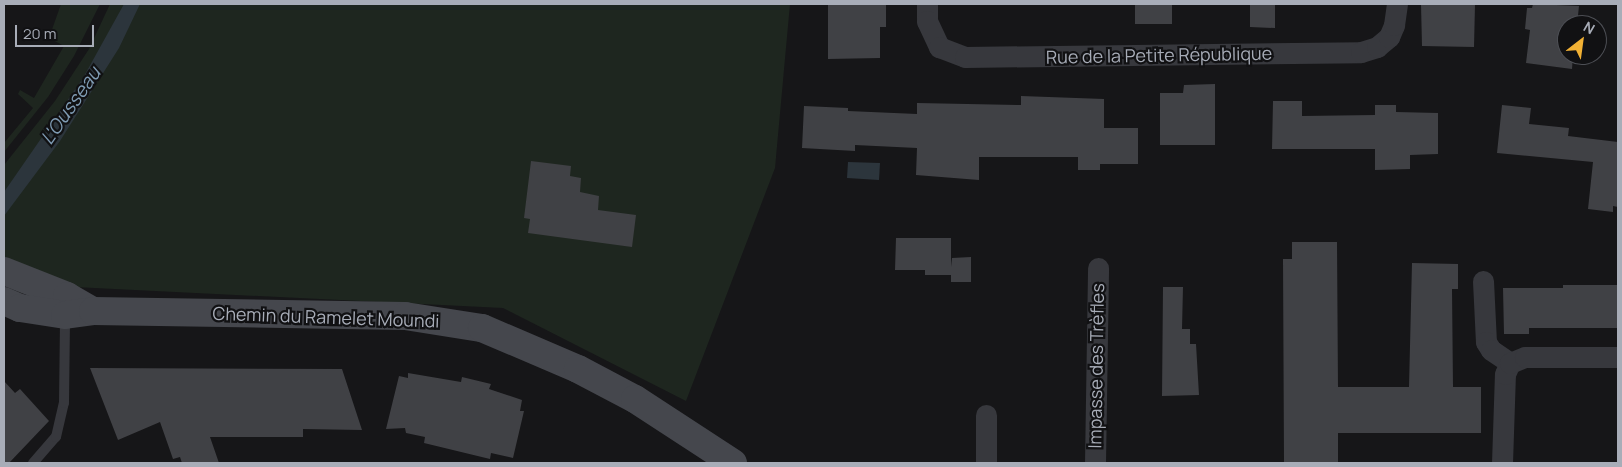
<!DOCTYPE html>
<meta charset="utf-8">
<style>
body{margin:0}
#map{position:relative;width:1622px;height:467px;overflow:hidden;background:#161618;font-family:Manrope,sans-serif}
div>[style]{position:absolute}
.green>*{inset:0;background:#1e261f}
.water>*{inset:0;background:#2c353c}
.building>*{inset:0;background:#404145}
.lane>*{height:10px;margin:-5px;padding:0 5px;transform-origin:5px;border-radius:5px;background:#37383d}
.street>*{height:21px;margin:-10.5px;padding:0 10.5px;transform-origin:10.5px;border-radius:10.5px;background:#37383d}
.secondary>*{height:28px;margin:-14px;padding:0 14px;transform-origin:14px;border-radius:14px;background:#45474d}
span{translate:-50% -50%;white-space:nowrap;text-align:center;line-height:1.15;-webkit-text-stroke:4.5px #111113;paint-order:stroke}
.street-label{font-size:18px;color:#a8adb8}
.water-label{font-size:19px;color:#7f9bb3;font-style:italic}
.frame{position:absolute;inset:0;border:5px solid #a8adb8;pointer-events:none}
.north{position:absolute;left:1557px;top:15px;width:50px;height:50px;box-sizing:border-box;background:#111113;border:1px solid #4d4f55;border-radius:50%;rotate:30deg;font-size:14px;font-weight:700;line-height:20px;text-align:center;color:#a8adb8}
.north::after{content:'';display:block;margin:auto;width:18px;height:22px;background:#f2b134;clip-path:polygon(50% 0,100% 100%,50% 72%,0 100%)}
.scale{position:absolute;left:15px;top:25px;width:79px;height:22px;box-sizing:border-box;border:2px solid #a8adb8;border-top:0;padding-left:6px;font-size:15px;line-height:18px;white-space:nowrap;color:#a8adb8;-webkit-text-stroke:4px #111113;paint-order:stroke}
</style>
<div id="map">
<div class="green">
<i style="clip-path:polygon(61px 4px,100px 4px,74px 56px,48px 97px,4px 152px,4px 143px,33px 108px,18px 94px,20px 90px,34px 98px,64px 46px,49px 38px)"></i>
<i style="clip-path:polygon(110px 4px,790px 4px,775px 168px,686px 401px,503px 308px,14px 284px,4px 265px,4px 165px,55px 101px,89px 49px)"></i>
</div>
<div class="water">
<i style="clip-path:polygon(124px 4px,140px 4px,119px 48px,60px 141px,4px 216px,4px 192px,83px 78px)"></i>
<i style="clip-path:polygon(848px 162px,880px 163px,879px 180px,847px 178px)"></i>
</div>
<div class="building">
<i style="clip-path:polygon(828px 4px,886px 4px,886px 27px,880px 27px,880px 58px,828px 59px)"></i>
<i style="clip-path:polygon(1135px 4px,1172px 4px,1172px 24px,1135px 24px)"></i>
<i style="clip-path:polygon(1250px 4px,1275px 4px,1275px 28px,1250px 27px)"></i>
<i style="clip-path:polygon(1421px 4px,1475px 4px,1474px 47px,1422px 46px)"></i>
<i style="clip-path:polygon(1533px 4px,1579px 6px,1577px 25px,1567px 25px,1567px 55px,1573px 55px,1572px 69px,1526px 63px,1530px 30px,1525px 29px,1527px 8px,1532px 8px)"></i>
<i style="clip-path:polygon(1215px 84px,1215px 145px,1160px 145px,1160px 93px,1183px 93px,1184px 85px)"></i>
<i style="clip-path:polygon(1021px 96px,1104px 99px,1104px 128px,1138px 128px,1138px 164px,1100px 164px,1100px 170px,1078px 170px,1078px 157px,979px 157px,979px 180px,916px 175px,917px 148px,855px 145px,855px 151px,802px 148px,804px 106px,848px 108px,848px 111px,917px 114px,917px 103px,1021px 105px)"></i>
<i style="clip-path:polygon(1273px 101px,1302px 101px,1302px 116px,1375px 115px,1375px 105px,1396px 105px,1396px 112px,1438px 113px,1438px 154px,1410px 155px,1410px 169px,1375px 170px,1375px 149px,1272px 149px)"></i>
<i style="clip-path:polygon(1502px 105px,1531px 108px,1529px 124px,1569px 128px,1568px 136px,1618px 142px,1618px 207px,1613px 206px,1613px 212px,1588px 209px,1593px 162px,1497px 153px)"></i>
<i style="clip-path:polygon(531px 161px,571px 166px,570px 176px,581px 178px,580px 192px,599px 196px,598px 210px,636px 215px,632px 247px,528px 233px,530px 219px,524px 218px)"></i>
<i style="clip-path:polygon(896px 238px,951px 238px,951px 267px,952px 258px,971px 257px,971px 282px,951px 282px,951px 275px,925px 275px,925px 270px,895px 270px)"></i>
<i style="clip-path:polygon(1292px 242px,1337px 242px,1338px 387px,1409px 387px,1412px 263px,1458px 264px,1458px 289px,1452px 289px,1453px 387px,1481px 387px,1481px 433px,1338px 433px,1338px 462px,1284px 463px,1283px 259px,1292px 259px)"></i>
<i style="clip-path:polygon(1563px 285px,1618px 285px,1618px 328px,1529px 328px,1529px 334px,1504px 334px,1503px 288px,1563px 288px)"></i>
<i style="clip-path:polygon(1163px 287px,1183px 287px,1182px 329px,1190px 329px,1190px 344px,1196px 344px,1199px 395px,1162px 396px)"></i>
<i style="clip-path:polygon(90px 368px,342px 369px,362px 430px,303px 429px,303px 437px,210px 437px,219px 463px,182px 463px,180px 457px,173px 459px,160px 422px,118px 440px)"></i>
<i style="clip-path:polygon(408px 373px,461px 382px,462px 377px,491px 384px,489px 389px,522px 400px,520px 411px,524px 411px,513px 458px,491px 453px,490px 459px,424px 443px,425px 437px,406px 433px,405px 428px,386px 429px,399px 376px,408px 378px)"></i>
<i style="clip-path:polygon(4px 381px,15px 393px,20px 389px,49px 421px,9px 463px,4px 463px)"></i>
</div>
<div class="lane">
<i style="left:33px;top:463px;width:35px;rotate:-49deg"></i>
<i style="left:56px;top:437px;width:35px;rotate:-77deg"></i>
<i style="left:64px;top:403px;width:87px;rotate:-89.3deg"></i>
</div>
<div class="street">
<i style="left:927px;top:4px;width:17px;rotate:90deg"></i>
<i style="left:927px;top:21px;width:29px;rotate:65deg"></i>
<i style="left:939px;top:47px;width:28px;rotate:21deg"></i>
<i style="left:965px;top:57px;width:396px;rotate:-0.7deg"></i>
<i style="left:1361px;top:52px;width:17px;rotate:-17deg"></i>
<i style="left:1377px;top:47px;width:16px;rotate:-40deg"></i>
<i style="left:1389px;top:37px;width:13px;rotate:-67deg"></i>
<i style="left:1394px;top:25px;width:21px;rotate:-82deg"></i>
<i style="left:1483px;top:281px;width:61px;rotate:87.2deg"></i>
<i style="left:1486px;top:342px;width:9px;rotate:58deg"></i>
<i style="left:1491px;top:350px;width:23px;rotate:34deg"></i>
<i style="left:986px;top:415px;width:48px;rotate:90deg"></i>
<i style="left:1095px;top:463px;width:195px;rotate:-89.1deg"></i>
<i style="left:1502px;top:463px;width:89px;rotate:-88.1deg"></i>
<i style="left:1505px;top:374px;width:12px;rotate:-66deg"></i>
<i style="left:1510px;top:363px;width:16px;rotate:-22deg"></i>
<i style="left:1525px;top:357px;width:93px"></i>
</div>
<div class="secondary">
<i style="left:4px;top:271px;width:68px;rotate:21.6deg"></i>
<i style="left:67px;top:296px;width:30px;rotate:30deg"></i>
<i style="left:4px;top:301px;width:17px;rotate:24deg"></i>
<i style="left:20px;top:308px;width:46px;rotate:8.8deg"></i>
<i style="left:65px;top:315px;width:28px;rotate:-8deg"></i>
<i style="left:93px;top:311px;width:312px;rotate:0.9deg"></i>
<i style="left:405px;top:316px;width:78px;rotate:8.9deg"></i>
<i style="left:482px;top:328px;width:104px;rotate:23.1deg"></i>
<i style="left:578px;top:369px;width:64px;rotate:27.8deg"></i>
<i style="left:635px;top:399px;width:117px;rotate:33.1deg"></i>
</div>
<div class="street-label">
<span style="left:1159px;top:55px;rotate:-1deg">Rue de la Petite République</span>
<span style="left:326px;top:317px;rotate:2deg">Chemin du Ramelet Moundi</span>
<span style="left:1096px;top:366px;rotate:-89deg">Impasse des Trèfles</span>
</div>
<div class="water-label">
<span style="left:71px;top:106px;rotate:-55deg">L'Ousseau</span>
</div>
<div class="frame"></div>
<div class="north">N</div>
<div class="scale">20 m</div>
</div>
